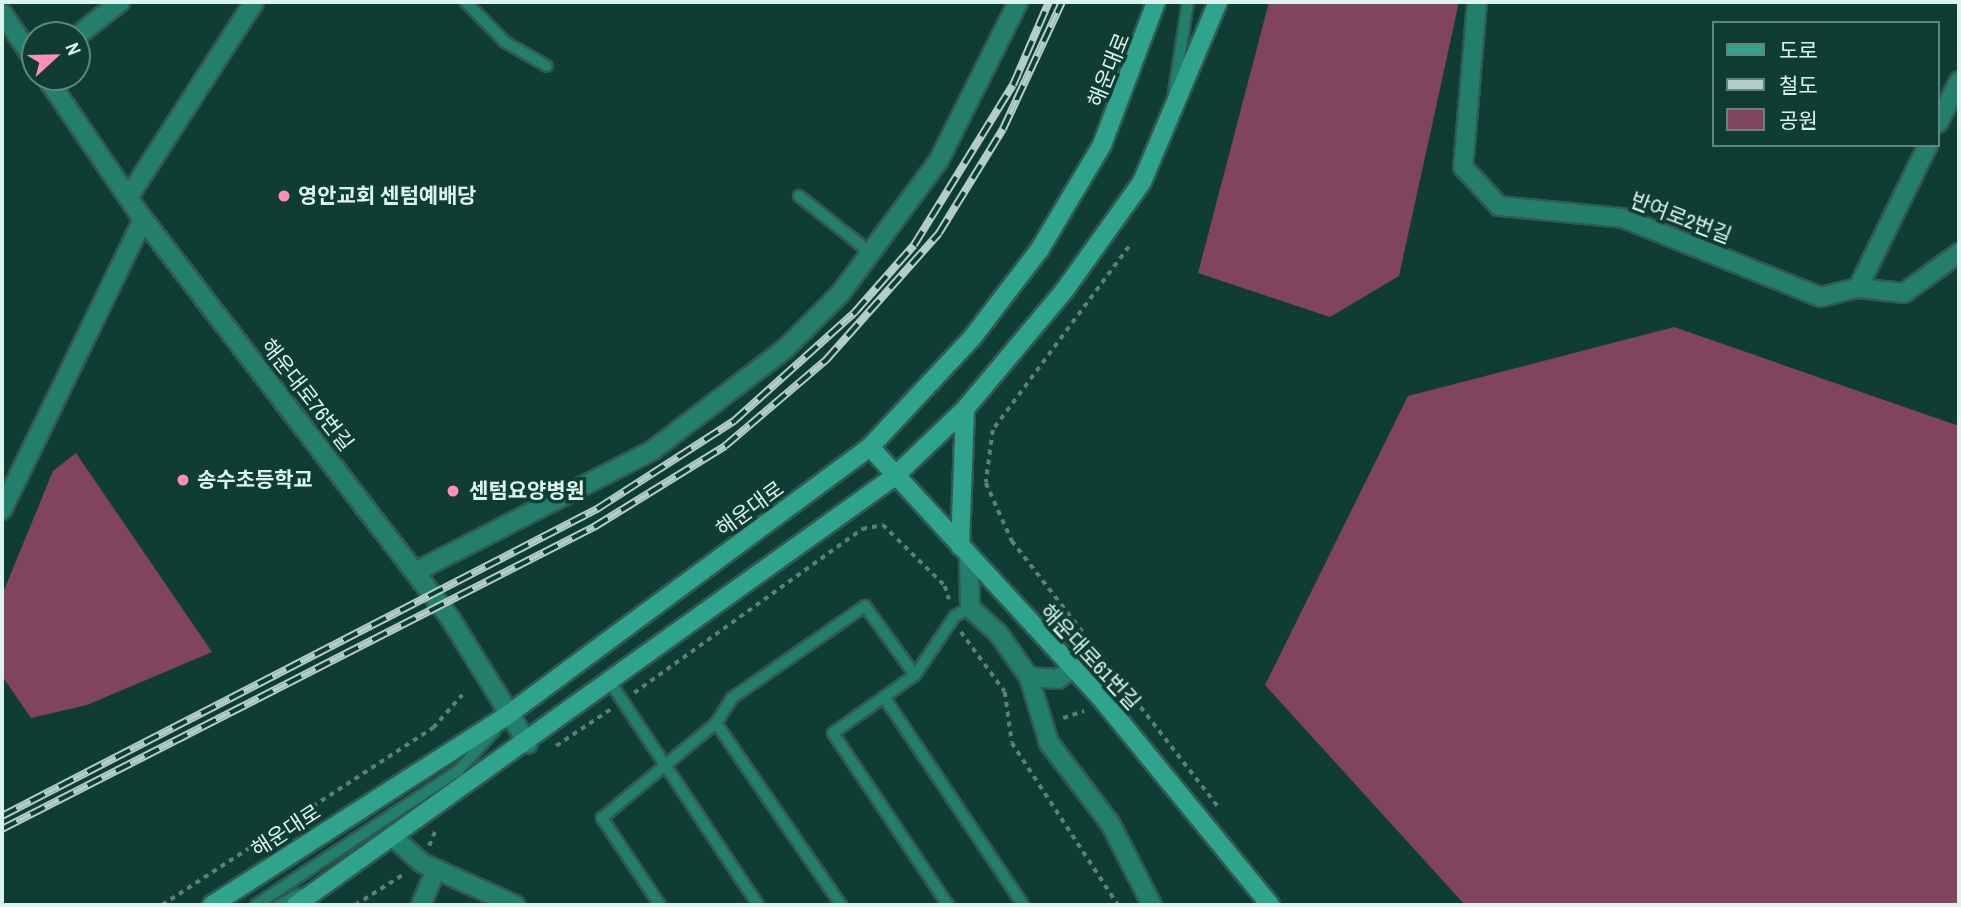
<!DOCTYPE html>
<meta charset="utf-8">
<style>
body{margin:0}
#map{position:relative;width:1961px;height:907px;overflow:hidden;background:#0f3c33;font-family:"Archivo Narrow","Noto Sans KR",sans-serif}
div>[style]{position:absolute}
.green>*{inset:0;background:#80455c}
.path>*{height:3.5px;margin-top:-1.75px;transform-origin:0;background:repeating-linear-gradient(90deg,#5c8079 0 5px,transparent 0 10px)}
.roads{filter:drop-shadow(2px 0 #305951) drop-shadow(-2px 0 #305951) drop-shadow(0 2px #305951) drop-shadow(0 -2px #305951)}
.service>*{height:10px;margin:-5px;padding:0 5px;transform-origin:5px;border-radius:5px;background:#237e6c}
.minor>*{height:18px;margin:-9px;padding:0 9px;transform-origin:9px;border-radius:9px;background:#237e6c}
.secondary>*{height:18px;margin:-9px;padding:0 9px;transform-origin:9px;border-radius:9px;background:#2fa38c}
.rail>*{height:8px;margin-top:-4px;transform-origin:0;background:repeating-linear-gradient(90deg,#0f3c33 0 16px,#b3cec8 0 32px);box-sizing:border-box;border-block:2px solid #b3cec8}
.dots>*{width:19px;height:19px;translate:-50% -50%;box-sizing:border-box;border:4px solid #0f3c33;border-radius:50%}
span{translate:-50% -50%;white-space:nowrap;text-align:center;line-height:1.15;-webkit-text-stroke:7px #0f3c33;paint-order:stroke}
.street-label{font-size:21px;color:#ddf4ee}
.poi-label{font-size:21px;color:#ddf4ee;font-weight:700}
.left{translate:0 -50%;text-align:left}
.frame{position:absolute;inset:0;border:4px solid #ddf4ee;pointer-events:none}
.legend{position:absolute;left:1712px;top:21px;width:228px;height:126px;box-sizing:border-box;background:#0f3c33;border:2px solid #61867e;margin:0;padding:9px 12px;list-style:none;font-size:21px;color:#ddf4ee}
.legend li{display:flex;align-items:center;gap:14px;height:35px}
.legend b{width:35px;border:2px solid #61867e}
.north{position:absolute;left:21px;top:21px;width:70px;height:70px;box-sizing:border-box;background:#0f3c33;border:2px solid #61867e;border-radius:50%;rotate:68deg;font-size:19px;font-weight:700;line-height:28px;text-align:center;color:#ddf4ee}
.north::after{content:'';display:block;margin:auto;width:24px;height:32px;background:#ff8eba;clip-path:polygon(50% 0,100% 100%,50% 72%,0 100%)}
</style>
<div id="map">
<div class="green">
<i style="clip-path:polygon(1269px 2px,1459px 2px,1399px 276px,1330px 317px,1198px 273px)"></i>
<i style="clip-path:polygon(1674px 327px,1959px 426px,1959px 905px,1465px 905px,1265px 685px,1408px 396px)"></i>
<i style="clip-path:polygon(76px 453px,212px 652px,87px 705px,31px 718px,2px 676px,2px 595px,53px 471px)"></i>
</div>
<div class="path">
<i style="left:1129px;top:247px;width:228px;rotate:126.6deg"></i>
<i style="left:993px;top:430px;width:53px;rotate:97.5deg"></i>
<i style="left:986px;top:483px;width:64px;rotate:65.9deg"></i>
<i style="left:1012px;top:541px;width:336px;rotate:52.2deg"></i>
<i style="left:961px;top:632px;width:74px;rotate:53.7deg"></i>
<i style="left:1005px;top:692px;width:51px;rotate:82.2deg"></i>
<i style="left:1012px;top:743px;width:194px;rotate:56.8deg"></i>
<i style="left:634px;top:693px;width:281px;rotate:-35.7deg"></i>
<i style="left:862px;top:529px;width:21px;rotate:-11deg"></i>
<i style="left:883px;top:525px;width:87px;rotate:44.5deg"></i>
<i style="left:945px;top:586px;width:14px;rotate:73deg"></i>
<i style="left:1063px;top:718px;width:22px;rotate:-18deg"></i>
<i style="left:556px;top:746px;width:66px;rotate:-33.9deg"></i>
<i style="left:429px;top:846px;width:16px;rotate:-68deg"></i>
<i style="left:162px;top:905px;width:324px;rotate:-33.2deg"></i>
<i style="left:433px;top:728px;width:44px;rotate:-48.7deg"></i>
<i style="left:355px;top:905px;width:58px;rotate:-32.3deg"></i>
</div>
<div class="roads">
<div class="service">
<i style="left:466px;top:2px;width:56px;rotate:45.7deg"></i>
<i style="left:505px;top:42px;width:48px;rotate:29.7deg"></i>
<i style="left:1174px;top:92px;width:91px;rotate:-81.2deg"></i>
<i style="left:799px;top:196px;width:92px;rotate:38.4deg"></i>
<i style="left:608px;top:679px;width:271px;rotate:56.4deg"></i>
<i style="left:884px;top:697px;width:250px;rotate:56.2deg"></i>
<i style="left:716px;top:723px;width:30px;rotate:-57deg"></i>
<i style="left:732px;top:698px;width:162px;rotate:-34.7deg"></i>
<i style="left:865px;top:606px;width:85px;rotate:54.1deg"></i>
<i style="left:256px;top:905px;width:242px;rotate:-33.6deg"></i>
<i style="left:458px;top:771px;width:55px;rotate:-47.9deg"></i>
<i style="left:279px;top:905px;width:24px;rotate:-28deg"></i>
<i style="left:660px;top:905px;width:105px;rotate:-123.7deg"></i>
<i style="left:602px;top:818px;width:148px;rotate:-39.8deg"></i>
<i style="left:716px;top:723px;width:221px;rotate:55.5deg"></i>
<i style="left:948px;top:905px;width:207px;rotate:-123.8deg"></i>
<i style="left:833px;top:733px;width:100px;rotate:-35.3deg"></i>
<i style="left:915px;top:675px;width:71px;rotate:-55.9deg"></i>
<i style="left:955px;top:616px;width:17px;rotate:-28deg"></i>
</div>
<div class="minor">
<i style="left:1477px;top:2px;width:166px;rotate:94.8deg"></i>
<i style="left:1463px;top:167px;width:53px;rotate:47.3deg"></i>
<i style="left:1499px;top:206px;width:125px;rotate:5.5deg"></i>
<i style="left:1623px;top:218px;width:213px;rotate:21.8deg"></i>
<i style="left:1821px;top:297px;width:38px;rotate:-14deg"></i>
<i style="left:1858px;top:288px;width:159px;rotate:-63.9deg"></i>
<i style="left:2px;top:13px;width:58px;rotate:55.5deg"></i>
<i style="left:77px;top:36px;width:55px;rotate:-38.3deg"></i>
<i style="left:46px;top:77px;width:172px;rotate:55.7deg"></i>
<i style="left:143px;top:219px;width:503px;rotate:52.42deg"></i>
<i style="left:450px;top:618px;width:148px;rotate:58.2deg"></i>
<i style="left:1938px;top:123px;width:47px;rotate:-63.4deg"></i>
<i style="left:129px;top:196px;width:231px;rotate:-57.2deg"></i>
<i style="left:1858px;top:288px;width:46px;rotate:6.2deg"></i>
<i style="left:1904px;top:293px;width:68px;rotate:-36deg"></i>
<i style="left:2px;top:510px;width:323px;rotate:-64.1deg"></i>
<i style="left:969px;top:555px;width:53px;rotate:88.9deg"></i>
<i style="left:970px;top:608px;width:38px;rotate:42deg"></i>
<i style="left:998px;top:633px;width:54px;rotate:54.8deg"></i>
<i style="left:1029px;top:677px;width:69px;rotate:73.1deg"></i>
<i style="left:1049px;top:743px;width:101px;rotate:52.7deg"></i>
<i style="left:1110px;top:823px;width:92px;rotate:62.9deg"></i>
<i style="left:415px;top:572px;width:267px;rotate:-27.1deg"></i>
<i style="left:653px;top:450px;width:166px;rotate:-37.4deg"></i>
<i style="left:785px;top:349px;width:78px;rotate:-45deg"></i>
<i style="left:840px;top:294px;width:167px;rotate:-53.5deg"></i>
<i style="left:939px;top:160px;width:177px;rotate:-63.4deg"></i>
<i style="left:1029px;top:677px;width:29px;rotate:4deg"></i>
<i style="left:1058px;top:679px;width:19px;rotate:-35deg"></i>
<i style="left:392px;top:836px;width:40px;rotate:42deg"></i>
<i style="left:422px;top:863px;width:102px;rotate:24.3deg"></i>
<i style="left:421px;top:905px;width:38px;rotate:-67deg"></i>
</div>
<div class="secondary">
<i style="left:870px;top:447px;width:340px;rotate:47.4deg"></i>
<i style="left:1100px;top:697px;width:269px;rotate:50.7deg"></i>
<i style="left:960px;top:546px;width:137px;rotate:-87.9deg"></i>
<i style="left:212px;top:905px;width:353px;rotate:-32.7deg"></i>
<i style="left:509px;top:714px;width:449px;rotate:-36.5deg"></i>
<i style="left:870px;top:447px;width:149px;rotate:-46.9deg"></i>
<i style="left:972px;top:338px;width:112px;rotate:-52.6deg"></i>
<i style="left:1040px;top:249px;width:121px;rotate:-59.2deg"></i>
<i style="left:1102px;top:145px;width:153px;rotate:-69.3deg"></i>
<i style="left:296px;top:905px;width:737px;rotate:-35.61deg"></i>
<i style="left:895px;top:476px;width:97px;rotate:-43.7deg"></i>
<i style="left:965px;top:409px;width:154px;rotate:-50deg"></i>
<i style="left:1064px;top:291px;width:134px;rotate:-54.4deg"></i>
<i style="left:1142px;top:182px;width:195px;rotate:-67.1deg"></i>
</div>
</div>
<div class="rail">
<i style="left:2px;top:816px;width:670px;rotate:-27.29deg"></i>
<i style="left:597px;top:509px;width:163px;rotate:-32.7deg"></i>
<i style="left:734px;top:421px;width:163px;rotate:-42deg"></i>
<i style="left:855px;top:312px;width:89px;rotate:-48.6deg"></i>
<i style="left:914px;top:245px;width:188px;rotate:-58.3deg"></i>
<i style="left:1013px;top:85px;width:90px;rotate:-66.6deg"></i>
<i style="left:2px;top:829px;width:665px;rotate:-27.03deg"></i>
<i style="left:594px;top:527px;width:154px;rotate:-31.7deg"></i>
<i style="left:725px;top:446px;width:133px;rotate:-40.4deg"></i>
<i style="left:826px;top:360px;width:170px;rotate:-48.3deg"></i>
<i style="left:939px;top:233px;width:122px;rotate:-58.4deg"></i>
<i style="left:1003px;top:129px;width:140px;rotate:-65.1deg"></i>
</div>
<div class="dots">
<i style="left:284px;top:196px;background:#ff8eba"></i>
<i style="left:183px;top:480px;background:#ff8eba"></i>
<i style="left:453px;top:491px;background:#ff8eba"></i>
</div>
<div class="street-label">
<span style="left:1109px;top:70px;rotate:-68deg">해운대로</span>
<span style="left:1681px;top:218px;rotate:21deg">반여로2번길</span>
<span style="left:307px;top:395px;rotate:52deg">해운대로76번길</span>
<span style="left:750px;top:509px;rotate:-36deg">해운대로</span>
<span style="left:1090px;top:657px;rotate:47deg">해운대로61번길</span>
<span style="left:286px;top:831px;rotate:-33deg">해운대로</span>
</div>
<div class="poi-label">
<span class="left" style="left:298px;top:196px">영안교회 센텀예배당</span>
<span class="left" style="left:197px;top:480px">송수초등학교</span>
<span class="left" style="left:469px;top:491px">센텀요양병원</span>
</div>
<div class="frame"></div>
<ul class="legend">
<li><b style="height:9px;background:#2fa38c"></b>도로</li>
<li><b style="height:9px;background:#b3cec8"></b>철도</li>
<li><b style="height:19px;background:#80455c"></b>공원</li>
</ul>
<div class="north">N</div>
</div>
